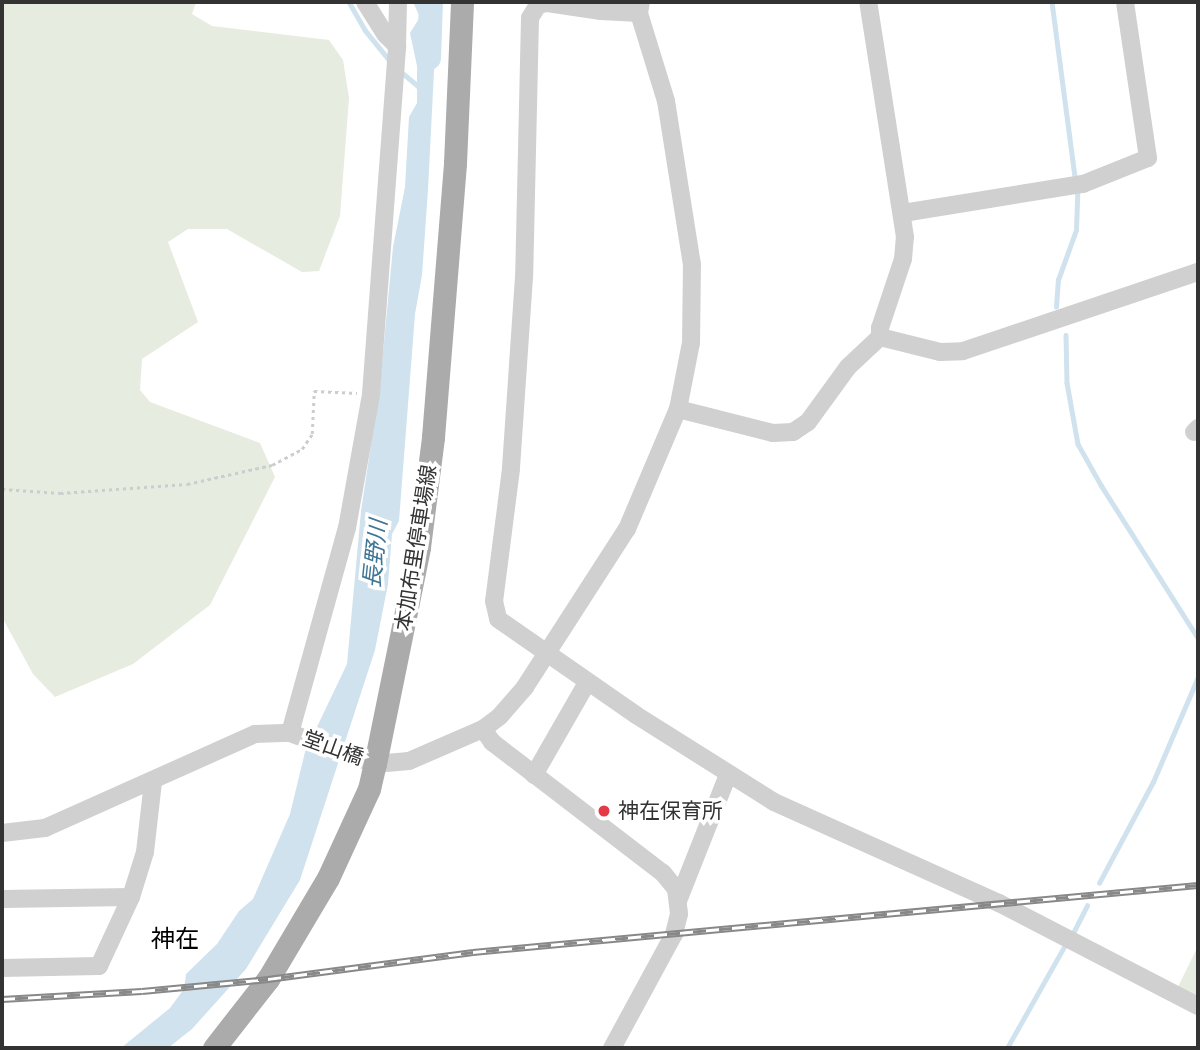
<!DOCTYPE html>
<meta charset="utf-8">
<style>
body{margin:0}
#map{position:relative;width:1200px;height:1050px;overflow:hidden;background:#fff;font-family:"Roboto Condensed","Noto Sans JP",sans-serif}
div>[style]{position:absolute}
.green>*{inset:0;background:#e6ecdf}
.water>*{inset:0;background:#cfe2ee}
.stream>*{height:4.5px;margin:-2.25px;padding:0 2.25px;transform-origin:2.25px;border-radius:2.25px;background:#cfe2ee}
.river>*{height:24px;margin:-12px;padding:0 12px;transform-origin:12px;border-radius:12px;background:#cfe2ee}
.path>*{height:2.5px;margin-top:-1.25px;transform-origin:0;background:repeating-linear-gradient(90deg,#cdcdcd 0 3.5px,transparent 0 7px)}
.minor>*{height:18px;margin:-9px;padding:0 9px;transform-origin:9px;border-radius:9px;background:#d0d0d0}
.major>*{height:23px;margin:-11.5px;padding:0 11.5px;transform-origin:11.5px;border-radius:11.5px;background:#ababab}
.rail>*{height:7px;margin-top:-3.5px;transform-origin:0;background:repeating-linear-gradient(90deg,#fff 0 13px,#888 0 26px);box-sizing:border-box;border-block:2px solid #888}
.dots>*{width:19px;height:19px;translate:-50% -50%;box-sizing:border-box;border:4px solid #fff;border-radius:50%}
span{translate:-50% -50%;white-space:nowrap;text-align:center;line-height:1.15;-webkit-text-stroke:7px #fff;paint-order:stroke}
.street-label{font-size:21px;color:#333}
.poi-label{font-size:21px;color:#333}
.left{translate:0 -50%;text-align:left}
.water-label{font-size:23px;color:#3f7597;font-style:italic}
.quarter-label{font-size:24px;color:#000}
.frame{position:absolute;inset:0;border:4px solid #333;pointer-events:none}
</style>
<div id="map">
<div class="green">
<i style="clip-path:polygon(2px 2px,196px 2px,192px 14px,212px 26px,329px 40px,343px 60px,349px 98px,340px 216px,319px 271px,302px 272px,227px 229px,188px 229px,168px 242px,198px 322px,142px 359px,140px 390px,150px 402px,260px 443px,275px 477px,210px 605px,133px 664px,55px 697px,33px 674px,2px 617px)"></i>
<i style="clip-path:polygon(1198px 946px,1198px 1004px,1175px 993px)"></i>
</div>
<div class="water">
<i style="clip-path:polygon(413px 2px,427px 2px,426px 19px,436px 31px,428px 190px,422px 275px,415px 314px,399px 521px,392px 534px,388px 584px,375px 650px,300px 880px,246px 969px,192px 1029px,168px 1048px,121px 1048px,170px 1008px,184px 989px,186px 974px,217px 944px,239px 911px,253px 899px,290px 814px,305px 752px,347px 664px,361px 511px,380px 385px,393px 247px,405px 187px,409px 117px,417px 103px,417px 66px,410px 33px,420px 17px)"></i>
</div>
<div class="stream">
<i style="left:349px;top:2px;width:32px;rotate:60deg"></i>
<i style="left:365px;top:30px;width:40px;rotate:51deg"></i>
<i style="left:1052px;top:2px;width:177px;rotate:82.5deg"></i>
<i style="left:399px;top:70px;width:26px;rotate:40deg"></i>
<i style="left:1056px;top:307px;width:27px;rotate:-86deg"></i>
<i style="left:1058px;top:280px;width:53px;rotate:-70.2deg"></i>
<i style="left:1076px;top:230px;width:37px;rotate:-88deg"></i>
<i style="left:1066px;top:335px;width:48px;rotate:88.8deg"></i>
<i style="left:1067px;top:383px;width:62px;rotate:79.8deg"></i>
<i style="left:1078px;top:444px;width:47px;rotate:60.7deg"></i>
<i style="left:1101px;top:485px;width:181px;rotate:57.6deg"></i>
<i style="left:1099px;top:883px;width:115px;rotate:-61.9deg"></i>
<i style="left:1153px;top:782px;width:114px;rotate:-66.8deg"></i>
<i style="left:1072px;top:935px;width:33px;rotate:-63deg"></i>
<i style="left:1007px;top:1048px;width:116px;rotate:-60.6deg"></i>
</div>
<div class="river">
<i style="left:429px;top:58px;width:56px;rotate:-88deg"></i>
</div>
<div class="path">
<i style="left:2px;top:489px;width:58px;rotate:3.9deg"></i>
<i style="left:60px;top:493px;width:127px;rotate:-4.1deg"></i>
<i style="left:187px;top:484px;width:87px;rotate:-12.6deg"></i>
<i style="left:272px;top:465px;width:34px;rotate:-28deg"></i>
<i style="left:302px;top:449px;width:18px;rotate:-56deg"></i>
<i style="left:312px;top:434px;width:43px;rotate:-87.3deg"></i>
<i style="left:314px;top:391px;width:43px;rotate:2.7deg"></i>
</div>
<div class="minor">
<i style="left:365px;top:2px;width:39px;rotate:58deg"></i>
<i style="left:386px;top:35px;width:16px;rotate:45deg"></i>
<i style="left:639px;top:13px;width:38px;rotate:-177deg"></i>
<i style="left:601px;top:11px;width:56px;rotate:-171.7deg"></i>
<i style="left:546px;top:3px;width:8px;rotate:166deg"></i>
<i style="left:538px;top:5px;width:15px;rotate:122deg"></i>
<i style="left:530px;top:18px;width:259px;rotate:91.3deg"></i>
<i style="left:524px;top:277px;width:192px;rotate:93.9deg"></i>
<i style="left:511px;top:469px;width:133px;rotate:97.3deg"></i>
<i style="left:494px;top:601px;width:18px;rotate:77deg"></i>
<i style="left:498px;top:619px;width:168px;rotate:34.8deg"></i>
<i style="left:636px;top:715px;width:163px;rotate:32.2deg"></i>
<i style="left:774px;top:802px;width:247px;rotate:24.2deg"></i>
<i style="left:999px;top:903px;width:224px;rotate:27.4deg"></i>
<i style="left:903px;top:213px;width:182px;rotate:-9.2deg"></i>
<i style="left:1083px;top:184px;width:70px;rotate:-21.8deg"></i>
<i style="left:1148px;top:158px;width:158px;rotate:-98.4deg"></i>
<i style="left:880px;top:337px;width:62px;rotate:14deg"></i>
<i style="left:940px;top:352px;width:23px;rotate:-2deg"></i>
<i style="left:963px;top:351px;width:248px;rotate:-18.6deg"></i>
<i style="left:678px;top:409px;width:98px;rotate:14.2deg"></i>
<i style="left:773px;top:433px;width:20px;rotate:-3deg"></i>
<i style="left:793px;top:432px;width:18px;rotate:-34deg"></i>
<i style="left:808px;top:422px;width:68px;rotate:-54deg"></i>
<i style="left:848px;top:367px;width:44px;rotate:-43.2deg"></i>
<i style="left:880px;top:337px;width:9px;rotate:-90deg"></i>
<i style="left:880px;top:328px;width:73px;rotate:-71.6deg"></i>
<i style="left:903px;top:259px;width:22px;rotate:-85deg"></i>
<i style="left:905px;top:237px;width:238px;rotate:-98.9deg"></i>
<i style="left:1194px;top:432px;width:6px;rotate:-45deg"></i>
<i style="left:483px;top:729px;width:16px;rotate:55deg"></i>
<i style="left:492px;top:742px;width:215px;rotate:37.5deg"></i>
<i style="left:663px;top:873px;width:21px;rotate:51deg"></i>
<i style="left:676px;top:889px;width:25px;rotate:83deg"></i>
<i style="left:679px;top:914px;width:21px;rotate:104deg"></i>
<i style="left:674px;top:934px;width:130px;rotate:118.5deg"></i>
<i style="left:290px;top:733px;width:213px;rotate:-74.5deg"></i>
<i style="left:347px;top:528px;width:136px;rotate:-79.8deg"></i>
<i style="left:371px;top:394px;width:349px;rotate:-85.7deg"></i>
<i style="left:397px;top:46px;width:44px;rotate:-88.7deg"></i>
<i style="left:534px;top:775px;width:106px;rotate:-60.1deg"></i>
<i style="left:2px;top:833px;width:43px;rotate:-6.6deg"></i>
<i style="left:45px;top:828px;width:230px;rotate:-24.1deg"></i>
<i style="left:255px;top:734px;width:35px;rotate:-2deg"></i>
<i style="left:290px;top:733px;width:90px;rotate:20deg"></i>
<i style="left:375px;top:764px;width:34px;rotate:-5deg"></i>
<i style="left:409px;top:761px;width:81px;rotate:-23.4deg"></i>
<i style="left:483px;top:729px;width:21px;rotate:-37deg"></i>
<i style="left:500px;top:716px;width:38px;rotate:-49deg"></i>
<i style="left:525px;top:687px;width:188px;rotate:-57.2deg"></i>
<i style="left:627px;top:529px;width:130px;rotate:-67deg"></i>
<i style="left:678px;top:409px;width:67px;rotate:-78.9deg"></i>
<i style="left:691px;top:343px;width:78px;rotate:-89.3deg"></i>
<i style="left:692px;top:265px;width:166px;rotate:-99deg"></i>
<i style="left:666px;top:101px;width:92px;rotate:-107.1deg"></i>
<i style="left:639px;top:13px;width:11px;rotate:-80deg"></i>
<i style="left:2px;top:899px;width:129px;rotate:-0.9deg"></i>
<i style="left:678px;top:901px;width:136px;rotate:-68.4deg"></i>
<i style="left:2px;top:968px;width:97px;rotate:-1.2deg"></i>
<i style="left:99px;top:966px;width:76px;rotate:-65.1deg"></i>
<i style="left:131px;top:897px;width:47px;rotate:-72.7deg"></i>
<i style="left:145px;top:852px;width:70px;rotate:-83.5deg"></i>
</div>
<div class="major">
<i style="left:214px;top:1048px;width:88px;rotate:-52deg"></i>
<i style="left:268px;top:979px;width:117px;rotate:-59.3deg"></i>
<i style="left:328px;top:878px;width:98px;rotate:-65.3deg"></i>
<i style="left:369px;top:789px;width:26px;rotate:-77deg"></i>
<i style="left:375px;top:764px;width:221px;rotate:-78.5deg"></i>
<i style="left:419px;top:547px;width:111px;rotate:-82.7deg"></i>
<i style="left:433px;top:437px;width:275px;rotate:-85.4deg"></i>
<i style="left:455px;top:163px;width:161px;rotate:-87.5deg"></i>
</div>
<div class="rail">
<i style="left:2px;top:999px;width:140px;rotate:-3.3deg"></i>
<i style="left:142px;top:991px;width:127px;rotate:-5.4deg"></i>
<i style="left:268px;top:979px;width:207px;rotate:-7.5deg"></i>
<i style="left:473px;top:952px;width:728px;rotate:-5.28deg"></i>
</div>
<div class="dots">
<i style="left:604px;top:811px;background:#e63946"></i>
</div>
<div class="street-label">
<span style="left:416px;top:548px;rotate:-81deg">本加布里停車場線</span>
<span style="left:333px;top:748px;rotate:20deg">堂山橋</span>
</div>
<div class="poi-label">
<span class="left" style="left:618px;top:811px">神在保育所</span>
</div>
<div class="water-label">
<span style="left:376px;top:554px;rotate:-84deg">長野川</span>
</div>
<div class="quarter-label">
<span style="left:175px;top:940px">神在</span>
</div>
<div class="frame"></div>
</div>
